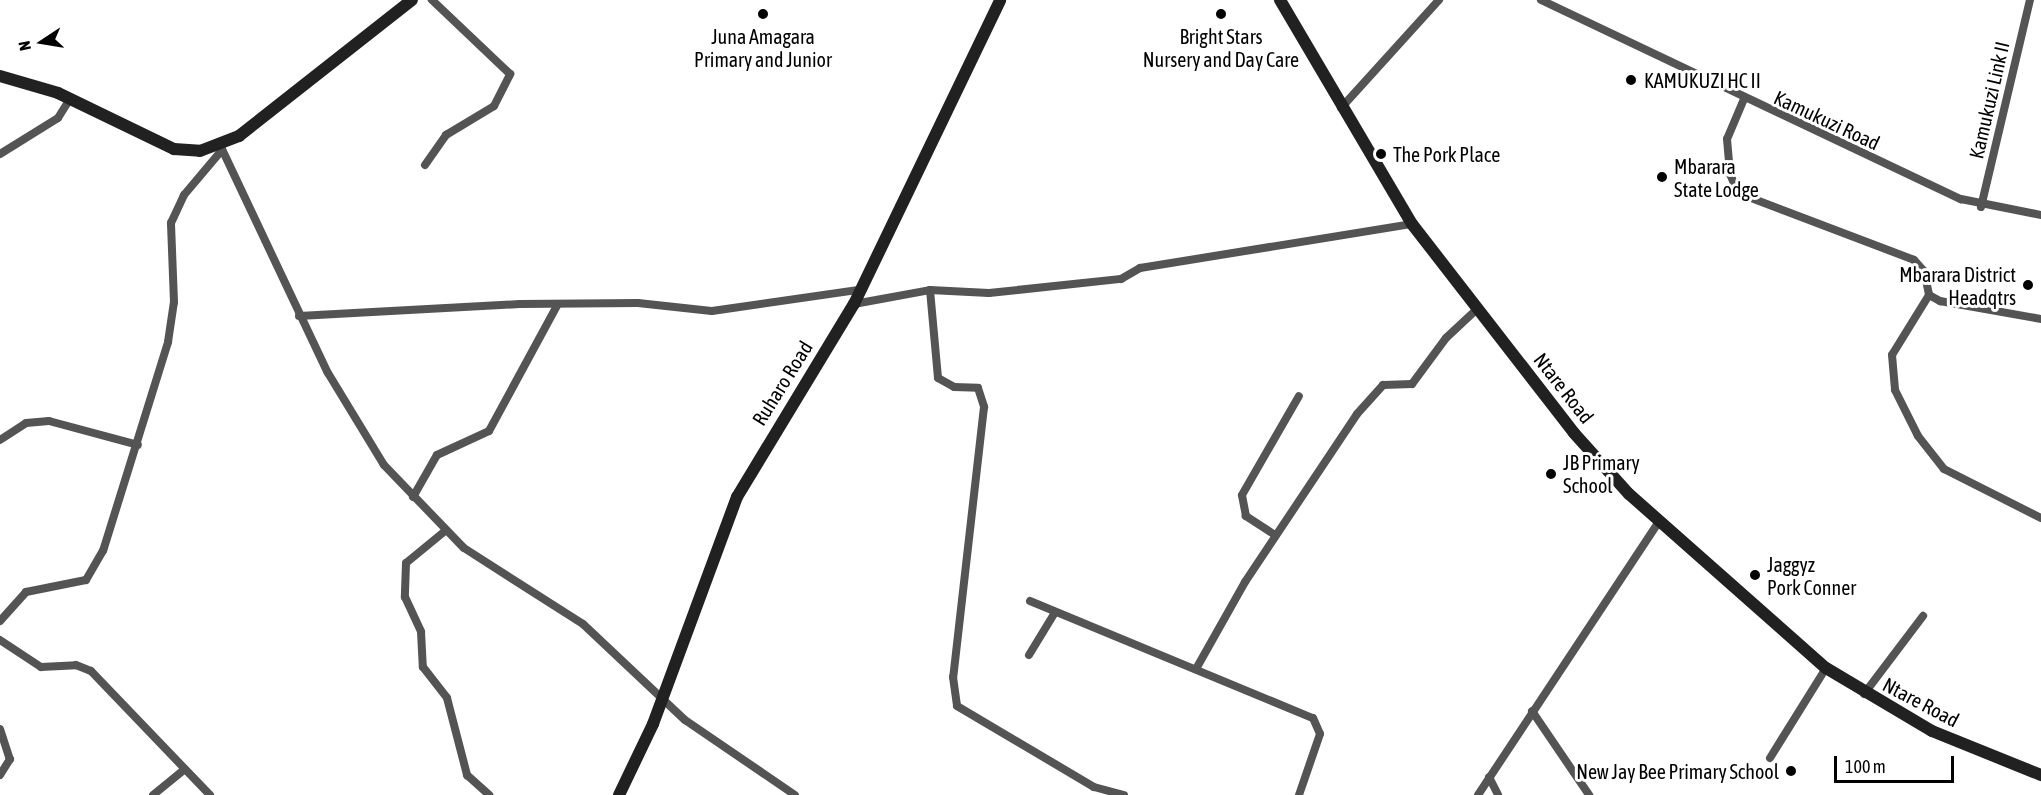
<!DOCTYPE html>
<style>
body{margin:0}
#map{position:relative;width:2041px;height:795px;overflow:hidden;background:#fff;font-family:"Asap Condensed",sans-serif}
div>[style]{position:absolute}
.street>*{height:8px;margin:-4px;padding:0 4px;transform-origin:4px;border-radius:4px;background:#545454}
.secondary>*{height:12px;margin:-6px;padding:0 6px;transform-origin:6px;border-radius:6px;background:#212121}
.dots>*{width:16px;height:16px;translate:-50% -50%;box-sizing:border-box;border:3px solid #fff;border-radius:50%}
span{translate:-50% -50%;white-space:nowrap;text-align:center;line-height:1.15;-webkit-text-stroke:6px #fff;paint-order:stroke}
.poi-label{font-size:20px;color:#000}
.left{translate:0 -50%;text-align:left}
.right{translate:-100% -50%;text-align:right}
.street-label{font-size:20px;color:#000}
.north{position:absolute;left:12px;top:12px;width:60px;height:60px;-webkit-text-stroke:4px #fff;paint-order:stroke;rotate:258deg;font-size:16px;font-weight:700;line-height:24px;text-align:center;color:#000}
.north::after{content:'';display:block;margin:auto;width:21px;height:27px;background:#000;clip-path:polygon(50% 0,100% 100%,50% 72%,0 100%)}
.scale{position:absolute;left:1834px;top:756px;width:120px;height:27px;box-sizing:border-box;border:3px solid #000;border-top:0;padding-left:8px;font-size:18px;line-height:21px;white-space:nowrap;color:#000;-webkit-text-stroke:4px #fff;paint-order:stroke}
</style>
<div id="map">
<div class="street">
<i style="left:1541px;top:0;width:465px;rotate:25.4deg"></i>
<i style="left:1961px;top:199px;width:82px;rotate:11.3deg"></i>
<i style="left:1744px;top:99px;width:43px;rotate:113deg"></i>
<i style="left:1727px;top:139px;width:35px;rotate:85deg"></i>
<i style="left:1730px;top:174px;width:21px;rotate:67deg"></i>
<i style="left:1738px;top:193px;width:188px;rotate:20.8deg"></i>
<i style="left:1914px;top:260px;width:15px;rotate:48deg"></i>
<i style="left:1924px;top:271px;width:25px;rotate:78deg"></i>
<i style="left:1929px;top:295px;width:13px;rotate:29deg"></i>
<i style="left:1940px;top:301px;width:103px;rotate:10.1deg"></i>
<i style="left:1341px;top:108px;width:146px;rotate:-47.8deg"></i>
<i style="left:220px;top:145px;width:252px;rotate:64.7deg"></i>
<i style="left:328px;top:373px;width:108px;rotate:58.7deg"></i>
<i style="left:384px;top:465px;width:115px;rotate:46.1deg"></i>
<i style="left:464px;top:548px;width:141px;rotate:32.6deg"></i>
<i style="left:583px;top:624px;width:140px;rotate:43.3deg"></i>
<i style="left:685px;top:720px;width:133px;rotate:34.3deg"></i>
<i style="left:0;top:154px;width:68px;rotate:-31.8deg"></i>
<i style="left:58px;top:118px;width:22px;rotate:-58deg"></i>
<i style="left:425px;top:165px;width:37px;rotate:-55deg"></i>
<i style="left:446px;top:135px;width:56px;rotate:-31.1deg"></i>
<i style="left:494px;top:106px;width:36px;rotate:-63deg"></i>
<i style="left:510px;top:74px;width:108px;rotate:-136.5deg"></i>
<i style="left:1981px;top:207px;width:213px;rotate:-76.7deg"></i>
<i style="left:930px;top:290px;width:88px;rotate:84.8deg"></i>
<i style="left:938px;top:378px;width:18px;rotate:29deg"></i>
<i style="left:954px;top:387px;width:24px;rotate:2deg"></i>
<i style="left:978px;top:388px;width:20px;rotate:72deg"></i>
<i style="left:984px;top:407px;width:272px;rotate:96.5deg"></i>
<i style="left:953px;top:677px;width:29px;rotate:82deg"></i>
<i style="left:957px;top:706px;width:159px;rotate:30.6deg"></i>
<i style="left:1094px;top:787px;width:31px;rotate:15deg"></i>
<i style="left:1929px;top:295px;width:70px;rotate:121.7deg"></i>
<i style="left:1892px;top:355px;width:35px;rotate:85deg"></i>
<i style="left:1895px;top:390px;width:51px;rotate:63.4deg"></i>
<i style="left:1918px;top:436px;width:42px;rotate:51.8deg"></i>
<i style="left:1944px;top:469px;width:109px;rotate:26.8deg"></i>
<i style="left:854px;top:304px;width:77px;rotate:-10.4deg"></i>
<i style="left:930px;top:290px;width:59px;rotate:2.9deg"></i>
<i style="left:989px;top:293px;width:133px;rotate:-6.1deg"></i>
<i style="left:1121px;top:279px;width:22px;rotate:-30deg"></i>
<i style="left:1140px;top:268px;width:276px;rotate:-9.2deg"></i>
<i style="left:299px;top:316px;width:221px;rotate:-3.1deg"></i>
<i style="left:520px;top:304px;width:118px;rotate:-0.5deg"></i>
<i style="left:638px;top:303px;width:74px;rotate:6.2deg"></i>
<i style="left:712px;top:311px;width:148px;rotate:-8.2deg"></i>
<i style="left:0;top:440px;width:31px;rotate:-33deg"></i>
<i style="left:26px;top:423px;width:23px;rotate:-5deg"></i>
<i style="left:49px;top:421px;width:92px;rotate:15.1deg"></i>
<i style="left:413px;top:497px;width:48px;rotate:-60.3deg"></i>
<i style="left:437px;top:455px;width:57px;rotate:-24.8deg"></i>
<i style="left:489px;top:431px;width:142px;rotate:-61.5deg"></i>
<i style="left:445px;top:531px;width:50px;rotate:140.6deg"></i>
<i style="left:406px;top:563px;width:34px;rotate:92deg"></i>
<i style="left:405px;top:597px;width:38px;rotate:65deg"></i>
<i style="left:421px;top:632px;width:35px;rotate:87deg"></i>
<i style="left:423px;top:667px;width:39px;rotate:52deg"></i>
<i style="left:447px;top:698px;width:80px;rotate:75.4deg"></i>
<i style="left:467px;top:775px;width:30px;rotate:42deg"></i>
<i style="left:1275px;top:535px;width:35px;rotate:-147deg"></i>
<i style="left:1246px;top:516px;width:21px;rotate:-101deg"></i>
<i style="left:1242px;top:495px;width:114px;rotate:-60.1deg"></i>
<i style="left:1030px;top:601px;width:306px;rotate:22.5deg"></i>
<i style="left:1313px;top:718px;width:17px;rotate:66deg"></i>
<i style="left:1320px;top:734px;width:65px;rotate:109deg"></i>
<i style="left:0;top:621px;width:39px;rotate:-48deg"></i>
<i style="left:26px;top:592px;width:61px;rotate:-11.3deg"></i>
<i style="left:86px;top:580px;width:34px;rotate:-60deg"></i>
<i style="left:103px;top:551px;width:219px;rotate:-72.7deg"></i>
<i style="left:168px;top:342px;width:40px;rotate:-81.5deg"></i>
<i style="left:174px;top:302px;width:79px;rotate:-92.2deg"></i>
<i style="left:171px;top:223px;width:31px;rotate:-65deg"></i>
<i style="left:184px;top:195px;width:59px;rotate:-49.8deg"></i>
<i style="left:0;top:640px;width:49px;rotate:33.4deg"></i>
<i style="left:41px;top:667px;width:35px;rotate:-3deg"></i>
<i style="left:76px;top:665px;width:16px;rotate:22deg"></i>
<i style="left:91px;top:671px;width:172px;rotate:46.2deg"></i>
<i style="left:1029px;top:655px;width:48px;rotate:-58.6deg"></i>
<i style="left:1196px;top:669px;width:100px;rotate:-60.6deg"></i>
<i style="left:1245px;top:582px;width:202px;rotate:-56.3deg"></i>
<i style="left:1357px;top:414px;width:39px;rotate:-48deg"></i>
<i style="left:1383px;top:385px;width:29px;rotate:-2deg"></i>
<i style="left:1412px;top:384px;width:57px;rotate:-53.5deg"></i>
<i style="left:1446px;top:338px;width:42px;rotate:-43.1deg"></i>
<i style="left:1864px;top:694px;width:98px;rotate:-52.9deg"></i>
<i style="left:1532px;top:711px;width:102px;rotate:55.8deg"></i>
<i style="left:0;top:729px;width:32px;rotate:72deg"></i>
<i style="left:10px;top:759px;width:19px;rotate:122deg"></i>
<i style="left:1770px;top:758px;width:106px;rotate:-58.1deg"></i>
<i style="left:1489px;top:777px;width:20px;rotate:63deg"></i>
<i style="left:153px;top:795px;width:41px;rotate:-39.1deg"></i>
<i style="left:1478px;top:795px;width:330px;rotate:-56.5deg"></i>
</div>
<div class="secondary">
<i style="left:1280px;top:0;width:260px;rotate:59.5deg"></i>
<i style="left:1412px;top:224px;width:264px;rotate:52.2deg"></i>
<i style="left:1574px;top:433px;width:82px;rotate:48deg"></i>
<i style="left:1629px;top:494px;width:263px;rotate:41.5deg"></i>
<i style="left:1826px;top:668px;width:123px;rotate:30.7deg"></i>
<i style="left:1932px;top:731px;width:118px;rotate:22deg"></i>
<i style="left:0;top:76px;width:60px;rotate:16.3deg"></i>
<i style="left:58px;top:93px;width:129px;rotate:25.8deg"></i>
<i style="left:174px;top:149px;width:26px;rotate:4deg"></i>
<i style="left:200px;top:151px;width:42px;rotate:-21deg"></i>
<i style="left:239px;top:136px;width:220px;rotate:-38.2deg"></i>
<i style="left:619px;top:795px;width:79px;rotate:-64.4deg"></i>
<i style="left:653px;top:724px;width:242px;rotate:-69.7deg"></i>
<i style="left:737px;top:497px;width:226px;rotate:-58.8deg"></i>
<i style="left:854px;top:304px;width:337px;rotate:-64.3deg"></i>
</div>
<div class="dots">
<i style="left:763px;top:14px;background:#000"></i>
<i style="left:1221px;top:14px;background:#000"></i>
<i style="left:1631px;top:80px;background:#000"></i>
<i style="left:1381px;top:154px;background:#000"></i>
<i style="left:1662px;top:177px;background:#000"></i>
<i style="left:2028px;top:285px;background:#000"></i>
<i style="left:1551px;top:474px;background:#000"></i>
<i style="left:1755px;top:575px;background:#000"></i>
<i style="left:1791px;top:771px;background:#000"></i>
</div>
<div class="poi-label">
<span style="left:763px;top:48px">Juna Amagara<br>Primary and Junior</span>
<span style="left:1221px;top:48px">Bright Stars<br>Nursery and Day Care</span>
<span class="left" style="left:1644px;top:80px">KAMUKUZI HC II</span>
<span class="left" style="left:1393px;top:154px">The Pork Place</span>
<span class="left" style="left:1674px;top:178px">Mbarara<br>State Lodge</span>
<span class="right" style="left:2016px;top:286px">Mbarara District<br>Headqtrs</span>
<span class="left" style="left:1563px;top:474px">JB Primary<br>School</span>
<span class="left" style="left:1767px;top:576px">Jaggyz<br>Pork Conner</span>
<span class="right" style="left:1779px;top:771px">New Jay Bee Primary School</span>
</div>
<div class="street-label">
<span style="left:1989px;top:100px;rotate:-77deg">Kamukuzi Link II</span>
<span style="left:1827px;top:120px;rotate:25deg">Kamukuzi Road</span>
<span style="left:782px;top:383px;rotate:-58deg">Ruharo Road</span>
<span style="left:1564px;top:388px;rotate:52deg">Ntare Road</span>
<span style="left:1921px;top:702px;rotate:28deg">Ntare Road</span>
</div>
<div class="north">N</div>
<div class="scale">100 m</div>
</div>
